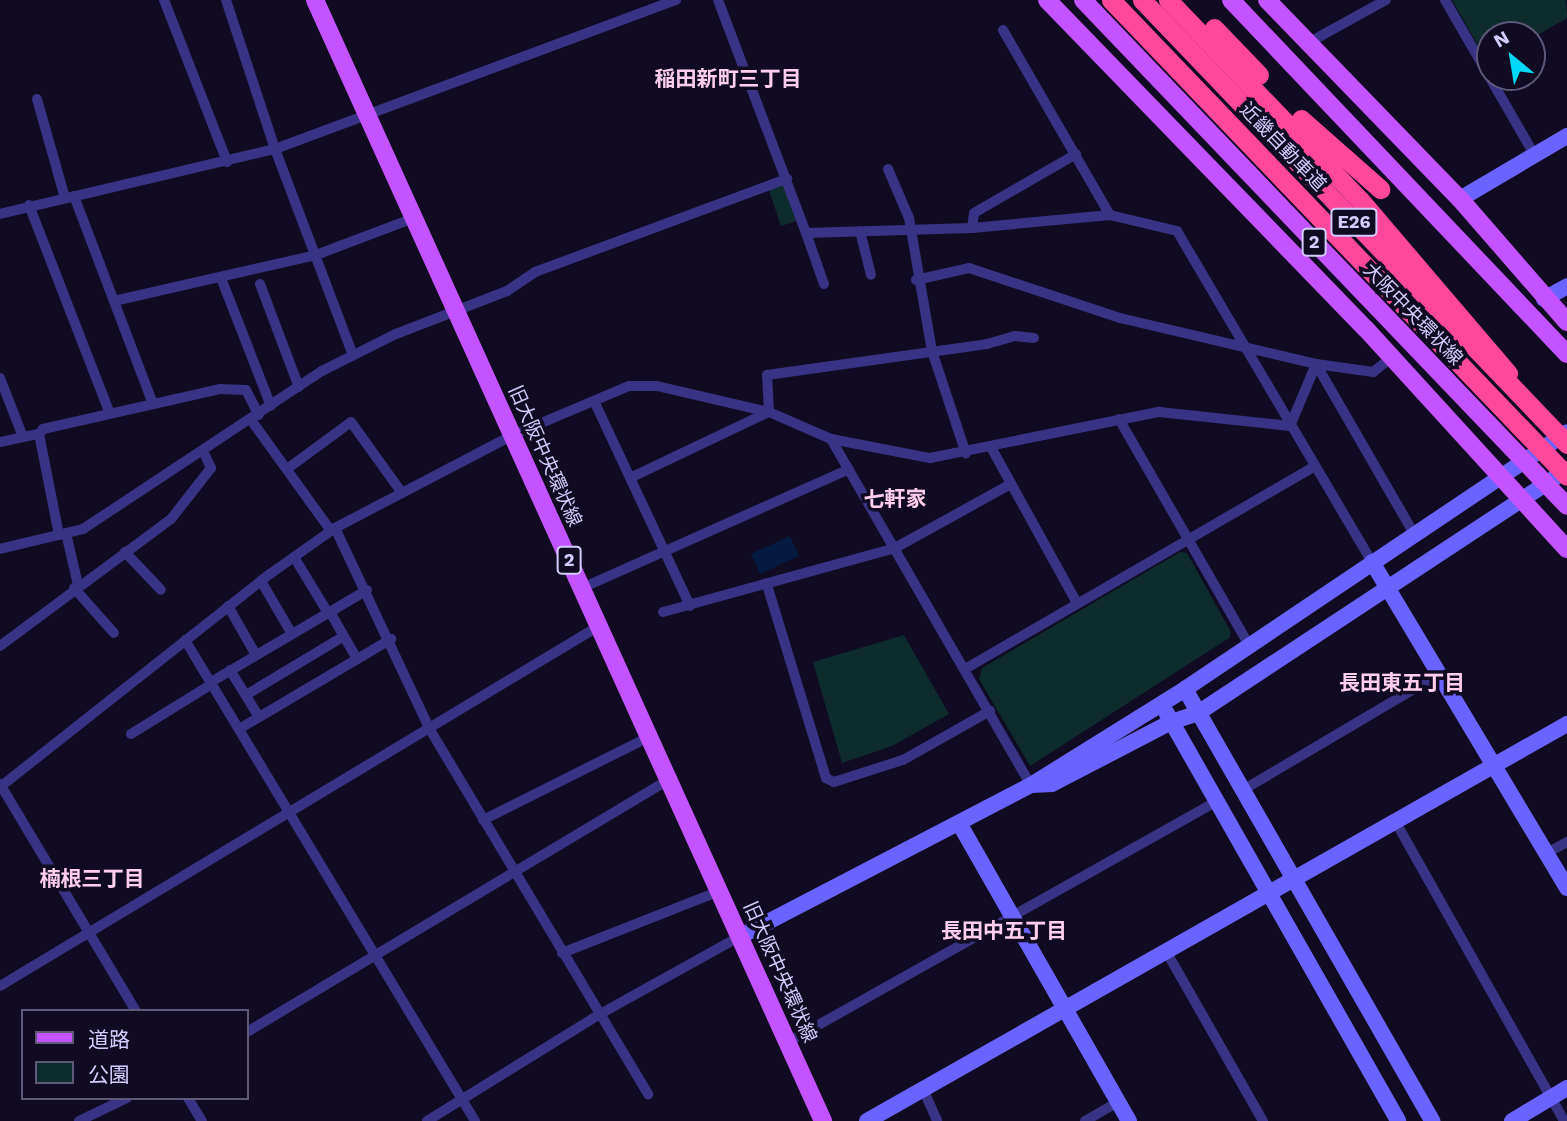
<!DOCTYPE html>
<meta charset="utf-8">
<style>
body{margin:0}
#map{position:relative;width:1567px;height:1121px;overflow:hidden;background:#100b22;font-family:"Work Sans","Noto Sans JP",sans-serif}
div>[style]{position:absolute}
.green>*{inset:0;background:#0e2c2c}
.water>*{inset:0;background:#051a40}
.street>*{height:10px;margin:-5px;padding:0 5px;transform-origin:5px;border-radius:5px;background:#383384}
.secondary>*{height:16px;margin:-8px;padding:0 8px;transform-origin:8px;border-radius:8px;background:#6b63ff}
.primary>*{height:18px;margin:-9px;padding:0 9px;transform-origin:9px;border-radius:9px;background:#c353ff}
.highway>*{height:19px;margin:-9.5px;padding:0 9.5px;transform-origin:9.5px;border-radius:9.5px;background:#ff479b}
.highway-bridge>*{height:19px;margin:-9.5px;padding:0 9.5px;transform-origin:9.5px;border-radius:9.5px;background:#ff479b}
span{translate:-50% -50%;white-space:nowrap;text-align:center;line-height:1.15;-webkit-text-stroke:7px #100b22;paint-order:stroke}
.shield-label span{padding:2px 5px;background:#100b22;border:2px solid;border-radius:5px;-webkit-text-stroke-width:0}
.shield-label{font-size:18px;color:#d3ccff;font-weight:700}
.street-label{font-size:19px;color:#d3ccff}
.neighbourhood-label{font-size:21px;color:#ffceec;font-weight:700}
.legend{position:absolute;left:21px;top:1009px;width:228px;height:91px;box-sizing:border-box;background:#100b22;border:2px solid #5e587a;margin:0;padding:9px 12px;list-style:none;font-size:21px;color:#d3ccff}
.legend li{display:flex;align-items:center;gap:14px;height:35px}
.legend b{width:35px;border:2px solid #5e587a}
.north{position:absolute;left:1476px;top:21px;width:70px;height:70px;box-sizing:border-box;background:#100b22;border:2px solid #5e587a;border-radius:50%;rotate:330deg;font-size:19px;font-weight:700;line-height:28px;text-align:center;color:#d3ccff}
.north::after{content:'';display:block;margin:auto;width:24px;height:32px;background:#00d8f7;clip-path:polygon(50% 0,100% 100%,50% 72%,0 100%)}
</style>
<div id="map">
<div class="green">
<i style="clip-path:polygon(1452px 0,1566px 0,1567px 18px,1532px 38px,1490px 35px,1490px 59px,1485px 58px)"></i>
<i style="clip-path:polygon(784px 185px,796px 221px,781px 226px,769px 190px)"></i>
<i style="clip-path:polygon(1180px 552px,1187px 553px,1231px 632px,1229px 638px,1030px 766px,979px 679px,982px 668px)"></i>
<i style="clip-path:polygon(904px 635px,949px 714px,892px 746px,842px 763px,813px 662px)"></i>
</div>
<div class="water">
<i style="clip-path:polygon(790px 536px,799px 556px,760px 574px,751px 554px)"></i>
</div>
<div class="street">
<i style="left:164px;top:0;width:174px;rotate:68.7deg"></i>
<i style="left:226px;top:0;width:157px;rotate:71.8deg"></i>
<i style="left:275px;top:149px;width:220px;rotate:69.3deg"></i>
<i style="left:718px;top:0;width:249px;rotate:69.3deg"></i>
<i style="left:806px;top:233px;width:166px;rotate:-1.7deg"></i>
<i style="left:972px;top:228px;width:139px;rotate:-5.4deg"></i>
<i style="left:1110px;top:215px;width:69px;rotate:13.4deg"></i>
<i style="left:1177px;top:231px;width:384px;rotate:59.5deg"></i>
<i style="left:1445px;top:0;width:178px;rotate:60deg"></i>
<i style="left:1003px;top:30px;width:214px;rotate:60deg"></i>
<i style="left:1308px;top:43px;width:89px;rotate:-28.9deg"></i>
<i style="left:37px;top:99px;width:103px;rotate:74.2deg"></i>
<i style="left:888px;top:169px;width:53px;rotate:66.8deg"></i>
<i style="left:909px;top:218px;width:135px;rotate:80.2deg"></i>
<i style="left:932px;top:351px;width:108px;rotate:71.7deg"></i>
<i style="left:74px;top:196px;width:222px;rotate:69.2deg"></i>
<i style="left:29px;top:205px;width:224px;rotate:68.8deg"></i>
<i style="left:0;top:214px;width:283px;rotate:-13.3deg"></i>
<i style="left:275px;top:149px;width:428px;rotate:-20.4deg"></i>
<i style="left:972px;top:228px;width:15px;rotate:-82deg"></i>
<i style="left:974px;top:213px;width:118px;rotate:-30deg"></i>
<i style="left:860px;top:231px;width:45px;rotate:76deg"></i>
<i style="left:806px;top:233px;width:54px;rotate:70.6deg"></i>
<i style="left:221px;top:278px;width:137px;rotate:68.7deg"></i>
<i style="left:916px;top:280px;width:54px;rotate:-12.8deg"></i>
<i style="left:969px;top:268px;width:159px;rotate:18.3deg"></i>
<i style="left:1120px;top:318px;width:201px;rotate:13.2deg"></i>
<i style="left:1316px;top:364px;width:58px;rotate:8deg"></i>
<i style="left:1373px;top:372px;width:23px;rotate:-38deg"></i>
<i style="left:260px;top:284px;width:110px;rotate:69.3deg"></i>
<i style="left:114px;top:301px;width:207px;rotate:-12.8deg"></i>
<i style="left:316px;top:255px;width:105px;rotate:-20.7deg"></i>
<i style="left:1316px;top:364px;width:196px;rotate:60deg"></i>
<i style="left:0;top:378px;width:63px;rotate:68.7deg"></i>
<i style="left:595px;top:403px;width:224px;rotate:64.9deg"></i>
<i style="left:1119px;top:419px;width:261px;rotate:60.1deg"></i>
<i style="left:251px;top:420px;width:137px;rotate:54.2deg"></i>
<i style="left:39px;top:434px;width:6px;rotate:-51deg"></i>
<i style="left:43px;top:429px;width:181px;rotate:-12.7deg"></i>
<i style="left:220px;top:389px;width:26px;rotate:2deg"></i>
<i style="left:246px;top:390px;width:28px;rotate:63deg"></i>
<i style="left:831px;top:439px;width:400px;rotate:60deg"></i>
<i style="left:0;top:442px;width:40px;rotate:-12deg"></i>
<i style="left:39px;top:434px;width:103px;rotate:78.8deg"></i>
<i style="left:992px;top:449px;width:176px;rotate:61.1deg"></i>
<i style="left:287px;top:469px;width:79px;rotate:-36.3deg"></i>
<i style="left:351px;top:422px;width:87px;rotate:54.3deg"></i>
<i style="left:632px;top:477px;width:152px;rotate:-25.4deg"></i>
<i style="left:769px;top:412px;width:37px;rotate:-93deg"></i>
<i style="left:767px;top:375px;width:222px;rotate:-8deg"></i>
<i style="left:987px;top:344px;width:29px;rotate:-16deg"></i>
<i style="left:1015px;top:336px;width:19px;rotate:6deg"></i>
<i style="left:335px;top:528px;width:221px;rotate:64.8deg"></i>
<i style="left:429px;top:728px;width:427px;rotate:59.1deg"></i>
<i style="left:66px;top:533px;width:53px;rotate:77deg"></i>
<i style="left:0;top:549px;width:85px;rotate:-13.5deg"></i>
<i style="left:83px;top:529px;width:287px;rotate:-33.5deg"></i>
<i style="left:322px;top:371px;width:83px;rotate:-26.6deg"></i>
<i style="left:396px;top:334px;width:119px;rotate:-21.2deg"></i>
<i style="left:507px;top:291px;width:34px;rotate:-34deg"></i>
<i style="left:535px;top:272px;width:269px;rotate:-20.3deg"></i>
<i style="left:125px;top:552px;width:52px;rotate:46.5deg"></i>
<i style="left:294px;top:557px;width:66px;rotate:58.7deg"></i>
<i style="left:261px;top:581px;width:61px;rotate:59.7deg"></i>
<i style="left:767px;top:585px;width:202px;rotate:73deg"></i>
<i style="left:826px;top:778px;width:9px;rotate:27deg"></i>
<i style="left:834px;top:782px;width:72px;rotate:-17.7deg"></i>
<i style="left:903px;top:760px;width:100px;rotate:-29.4deg"></i>
<i style="left:74px;top:588px;width:60px;rotate:48.4deg"></i>
<i style="left:582px;top:588px;width:292px;rotate:-24deg"></i>
<i style="left:228px;top:606px;width:56px;rotate:60.3deg"></i>
<i style="left:330px;top:612px;width:54px;rotate:60.1deg"></i>
<i style="left:663px;top:612px;width:241px;rotate:-15.4deg"></i>
<i style="left:895px;top:548px;width:132px;rotate:-28.9deg"></i>
<i style="left:185px;top:640px;width:562px;rotate:58.91deg"></i>
<i style="left:0;top:646px;width:213px;rotate:-36.6deg"></i>
<i style="left:171px;top:519px;width:65px;rotate:-51.9deg"></i>
<i style="left:211px;top:468px;width:19px;rotate:-115deg"></i>
<i style="left:965px;top:669px;width:403px;rotate:-30.1deg"></i>
<i style="left:230px;top:670px;width:55px;rotate:58.3deg"></i>
<i style="left:211px;top:682px;width:181px;rotate:-30.5deg"></i>
<i style="left:246px;top:695px;width:114px;rotate:-31deg"></i>
<i style="left:239px;top:729px;width:177px;rotate:-30.6deg"></i>
<i style="left:131px;top:734px;width:95px;rotate:-31.7deg"></i>
<i style="left:0;top:784px;width:265px;rotate:59.1deg"></i>
<i style="left:0;top:787px;width:344px;rotate:-38.3deg"></i>
<i style="left:270px;top:574px;width:80px;rotate:-35.3deg"></i>
<i style="left:335px;top:528px;width:201px;rotate:-27.6deg"></i>
<i style="left:513px;top:435px;width:126px;rotate:-22.9deg"></i>
<i style="left:629px;top:386px;width:28px"></i>
<i style="left:657px;top:386px;width:115px;rotate:13.1deg"></i>
<i style="left:769px;top:412px;width:68px;rotate:23.5deg"></i>
<i style="left:831px;top:439px;width:101px;rotate:10.9deg"></i>
<i style="left:930px;top:458px;width:234px;rotate:-11.4deg"></i>
<i style="left:1159px;top:412px;width:132px;rotate:6.1deg"></i>
<i style="left:1290px;top:426px;width:67px;rotate:-67.2deg"></i>
<i style="left:1243px;top:790px;width:230px;rotate:-30.6deg"></i>
<i style="left:1394px;top:819px;width:347px;rotate:60.6deg"></i>
<i style="left:483px;top:820px;width:186px;rotate:-26.6deg"></i>
<i style="left:1547px;top:853px;width:23px;rotate:-29deg"></i>
<i style="left:1166px;top:951px;width:196px;rotate:60.3deg"></i>
<i style="left:562px;top:953px;width:169px;rotate:-21.5deg"></i>
<i style="left:0;top:986px;width:699px;rotate:-31.01deg"></i>
<i style="left:247px;top:1032px;width:492px;rotate:-30.9deg"></i>
<i style="left:788px;top:1042px;width:490px;rotate:-29.3deg"></i>
<i style="left:923px;top:1089px;width:35px;rotate:66deg"></i>
<i style="left:188px;top:1098px;width:27px;rotate:59deg"></i>
<i style="left:79px;top:1121px;width:53px;rotate:-25.6deg"></i>
<i style="left:427px;top:1121px;width:203px;rotate:-31.7deg"></i>
<i style="left:600px;top:1014px;width:161px;rotate:-29deg"></i>
<i style="left:1085px;top:1121px;width:38px;rotate:-30deg"></i>
</div>
<div class="secondary">
<i style="left:1460px;top:199px;width:124px;rotate:-30.5deg"></i>
<i style="left:1544px;top:299px;width:26px;rotate:-29deg"></i>
<i style="left:1372px;top:562px;width:380px;rotate:59.1deg"></i>
<i style="left:1185px;top:689px;width:498px;rotate:60.2deg"></i>
<i style="left:1166px;top:712px;width:470px;rotate:60.4deg"></i>
<i style="left:1031px;top:785px;width:21px;rotate:-3deg"></i>
<i style="left:1052px;top:784px;width:134px;rotate:-27.5deg"></i>
<i style="left:1171px;top:722px;width:28px;rotate:-18deg"></i>
<i style="left:1198px;top:713px;width:442px;rotate:-33.4deg"></i>
<i style="left:959px;top:823px;width:343px;rotate:60.3deg"></i>
<i style="left:741px;top:936px;width:327px;rotate:-27.5deg"></i>
<i style="left:1031px;top:785px;width:181px;rotate:-31.9deg"></i>
<i style="left:1185px;top:689px;width:460px;rotate:-33.9deg"></i>
<i style="left:867px;top:1121px;width:805px;rotate:-29.56deg"></i>
<i style="left:1512px;top:1121px;width:64px;rotate:-31deg"></i>
</div>
<div class="primary">
<i style="left:315px;top:0;width:1231px;rotate:65.62deg"></i>
<i style="left:1047px;top:0;width:458px;rotate:45.9deg"></i>
<i style="left:1366px;top:329px;width:298px;rotate:47.6deg"></i>
<i style="left:1083px;top:0;width:700px;rotate:46.27deg"></i>
<i style="left:1231px;top:0;width:488px;rotate:46.5deg"></i>
<i style="left:1267px;top:0;width:277px;rotate:45.9deg"></i>
<i style="left:1460px;top:199px;width:163px;rotate:49deg"></i>
</div>
<div class="highway">
<i style="left:1168px;top:0;width:277px;rotate:46.2deg"></i>
<i style="left:1360px;top:200px;width:228px;rotate:49.5deg"></i>
<i style="left:1214px;top:28px;width:65px;rotate:46.2deg"></i>
<i style="left:1301px;top:119px;width:106px;rotate:41.5deg"></i>
</div>
<div class="highway-bridge">
<i style="left:1111px;top:0;width:659px;rotate:46.23deg"></i>
<i style="left:1142px;top:0;width:615px;rotate:46.25deg"></i>
</div>
<div class="shield-label">
<span style="left:1354px;top:222px">E26</span>
<span style="left:1314px;top:242px">2</span>
<span style="left:569px;top:560px">2</span>
</div>
<div class="street-label">
<span style="left:1283px;top:147px;rotate:46deg">近畿自動車道</span>
<span style="left:1413px;top:314px;rotate:46deg">大阪中央環状線</span>
<span style="left:545px;top:456px;rotate:66deg">旧大阪中央環状線</span>
<span style="left:780px;top:972px;rotate:66deg">旧大阪中央環状線</span>
</div>
<div class="neighbourhood-label">
<span style="left:728px;top:79px">稲田新町三丁目</span>
<span style="left:895px;top:499px">七軒家</span>
<span style="left:1402px;top:683px">長田東五丁目</span>
<span style="left:92px;top:879px">楠根三丁目</span>
<span style="left:1004px;top:931px">長田中五丁目</span>
</div>
<ul class="legend">
<li><b style="height:9px;background:#c353ff"></b>道路</li>
<li><b style="height:19px;background:#0e2c2c"></b>公園</li>
</ul>
<div class="north">N</div>
</div>
